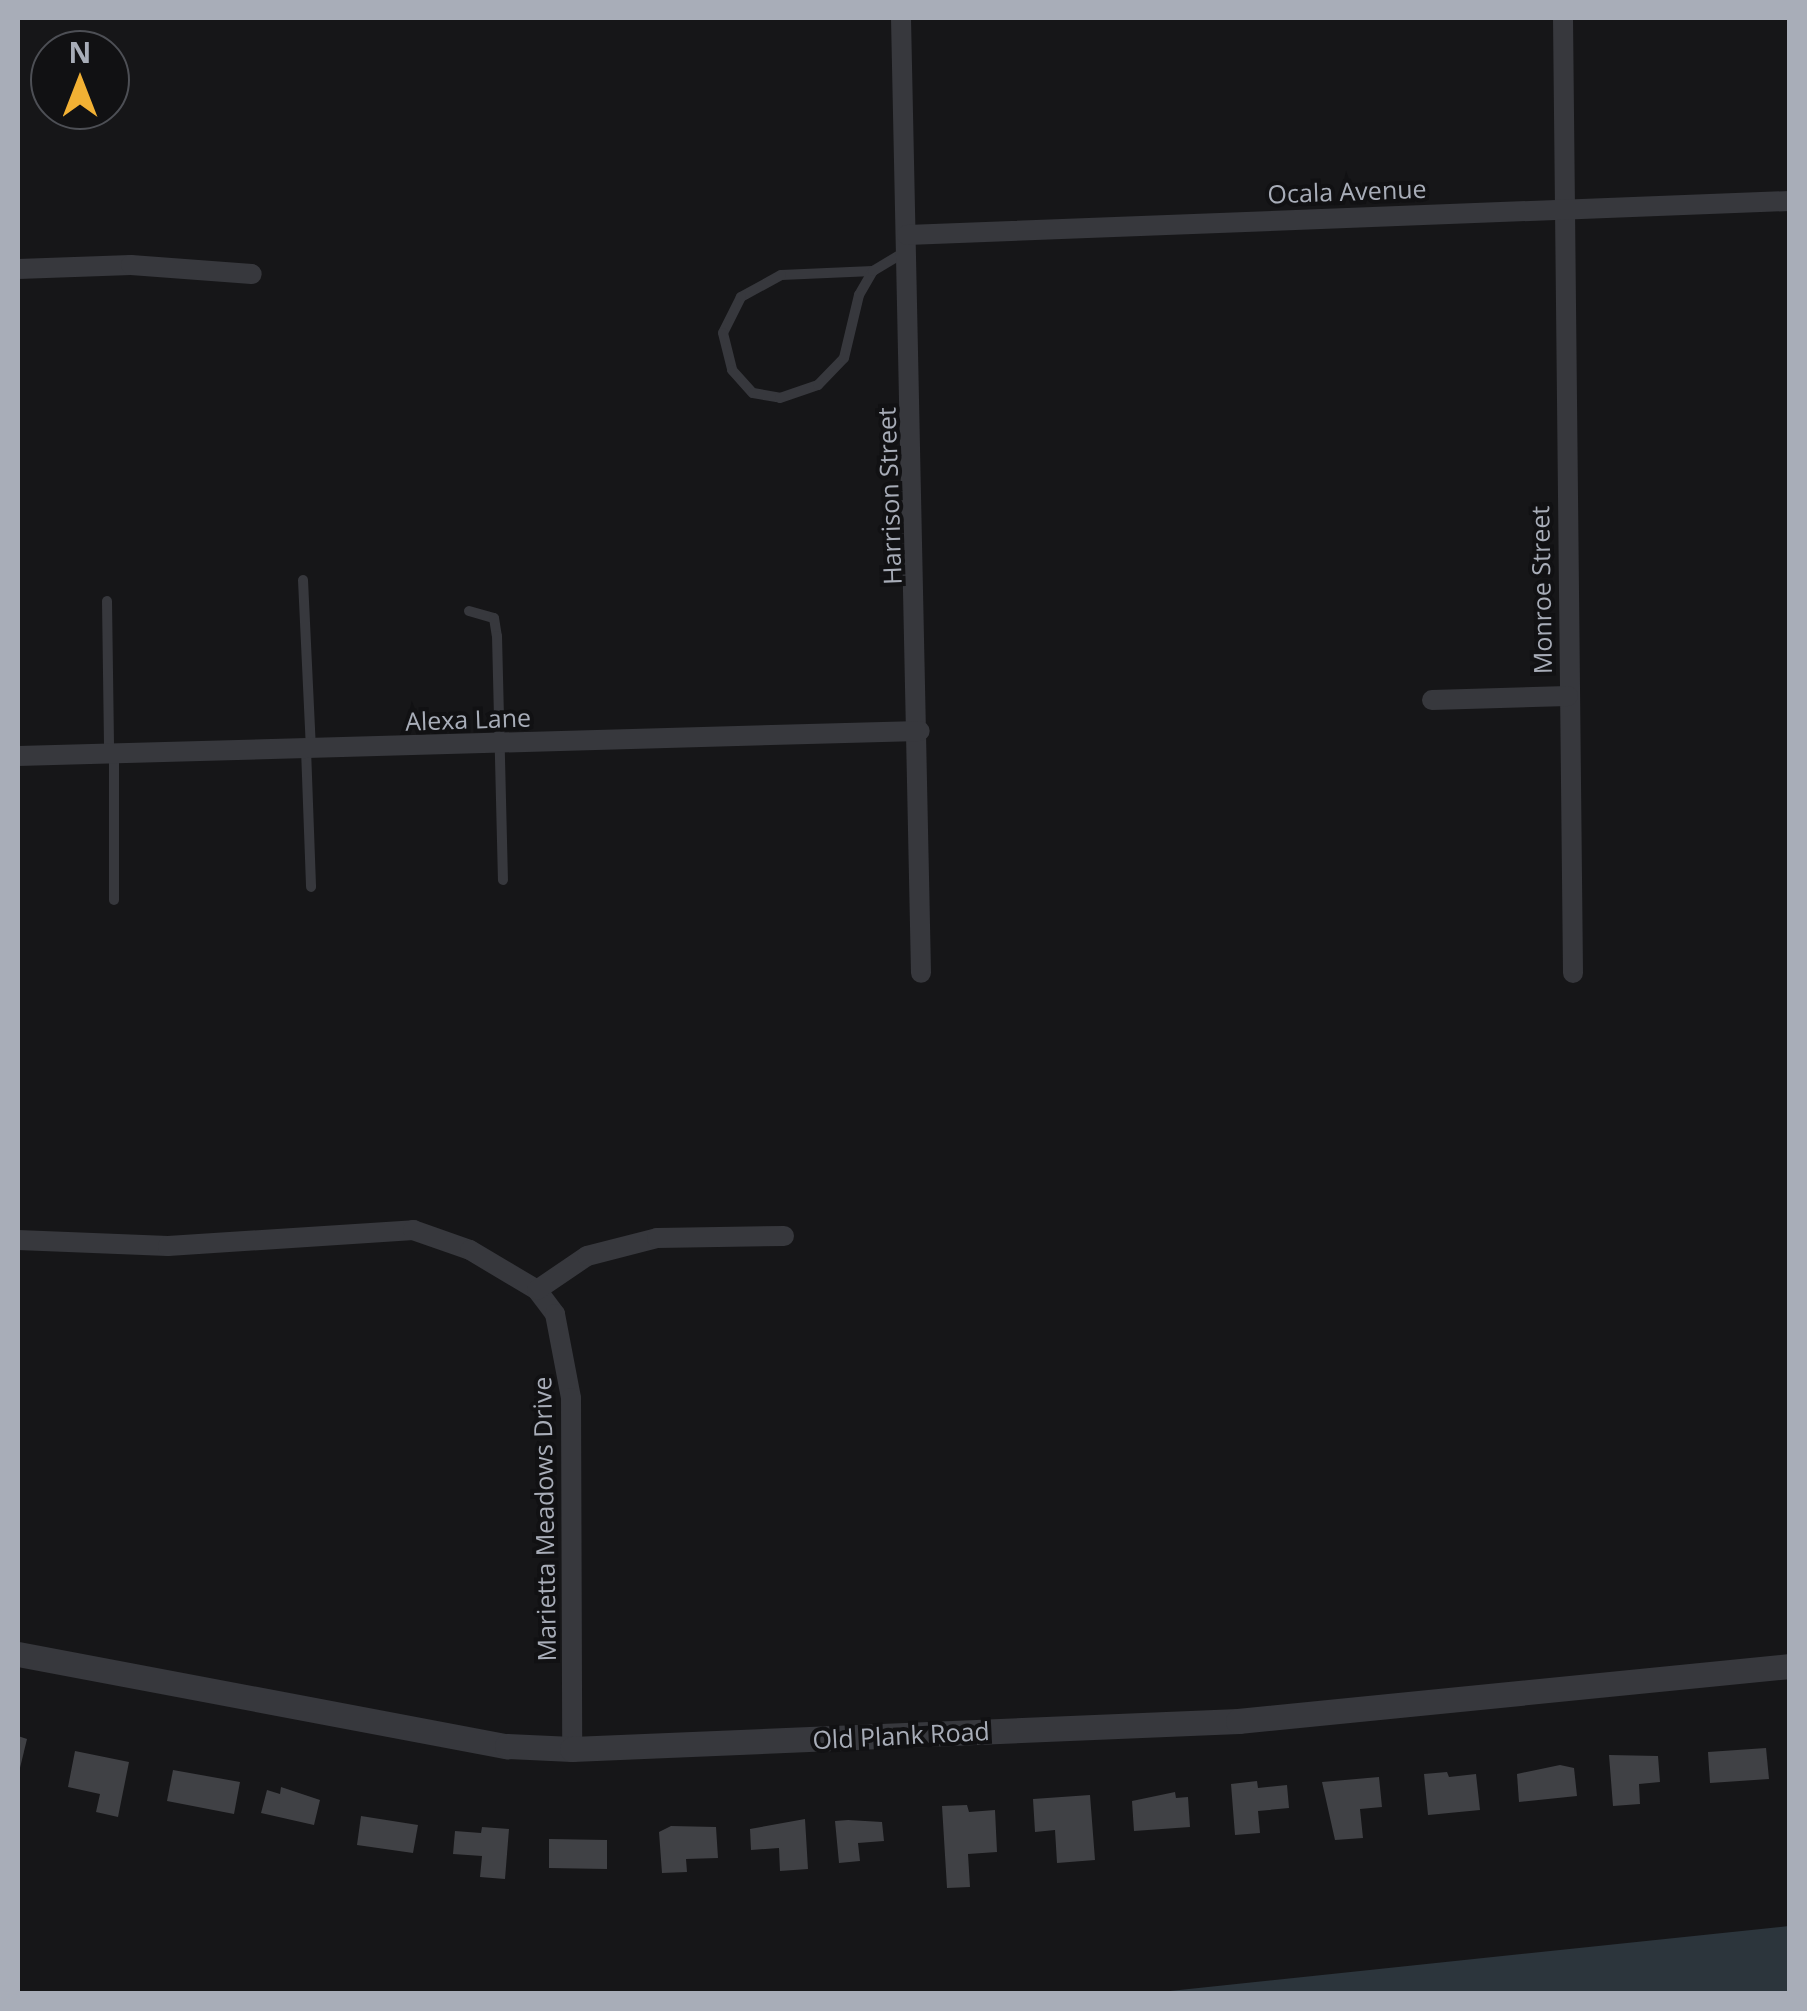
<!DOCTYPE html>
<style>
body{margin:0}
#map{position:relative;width:1807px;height:2011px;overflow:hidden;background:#161618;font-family:"Open Sans",sans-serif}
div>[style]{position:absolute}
.water>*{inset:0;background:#2c353c}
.building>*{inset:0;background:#404145}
.service>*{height:10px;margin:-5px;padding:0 5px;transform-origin:5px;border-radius:5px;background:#37383d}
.minor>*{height:20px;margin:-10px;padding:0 10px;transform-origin:10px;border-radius:10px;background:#37383d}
.tertiary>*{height:25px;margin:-12.5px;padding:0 12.5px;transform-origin:12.5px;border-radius:12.5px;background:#37383d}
span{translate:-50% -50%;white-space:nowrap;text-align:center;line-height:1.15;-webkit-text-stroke:8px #111113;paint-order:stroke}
.street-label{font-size:25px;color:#a8adb8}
.frame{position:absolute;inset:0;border:20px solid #a8adb8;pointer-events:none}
.north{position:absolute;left:30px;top:30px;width:100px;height:100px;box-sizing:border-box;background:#111113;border:2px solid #4d4f55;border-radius:50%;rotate:0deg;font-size:28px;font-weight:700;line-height:40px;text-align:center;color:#a8adb8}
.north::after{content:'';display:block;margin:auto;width:35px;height:45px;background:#f2b134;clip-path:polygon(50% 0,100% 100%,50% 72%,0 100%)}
</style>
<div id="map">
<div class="water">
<i style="clip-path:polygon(1789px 1926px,1789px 1993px,1151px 1993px)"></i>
</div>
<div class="building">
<i style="clip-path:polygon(18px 1736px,27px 1739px,19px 1772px,18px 1771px)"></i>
<i style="clip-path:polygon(1766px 1748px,1769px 1779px,1710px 1783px,1708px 1752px)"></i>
<i style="clip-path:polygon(75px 1751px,129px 1762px,118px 1817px,96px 1812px,100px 1794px,68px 1787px)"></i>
<i style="clip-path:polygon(1609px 1755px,1658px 1756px,1660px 1782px,1639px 1784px,1640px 1804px,1613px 1806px)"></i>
<i style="clip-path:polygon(1560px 1765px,1574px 1768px,1577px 1796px,1519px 1802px,1517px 1774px)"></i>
<i style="clip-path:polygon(173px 1770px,240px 1782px,234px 1814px,167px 1801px)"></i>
<i style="clip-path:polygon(1447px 1772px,1449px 1777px,1476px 1774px,1480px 1810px,1428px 1815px,1424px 1774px)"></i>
<i style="clip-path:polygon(1379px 1777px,1382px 1807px,1360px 1809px,1363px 1838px,1335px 1840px,1322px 1782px)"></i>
<i style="clip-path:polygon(1257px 1781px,1258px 1788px,1287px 1785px,1289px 1808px,1258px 1811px,1260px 1833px,1235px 1835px,1231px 1784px)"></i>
<i style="clip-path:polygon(281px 1787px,320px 1800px,314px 1825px,261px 1813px,267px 1790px,280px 1794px)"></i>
<i style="clip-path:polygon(1175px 1792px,1176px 1798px,1188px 1797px,1190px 1827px,1134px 1831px,1132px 1801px)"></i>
<i style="clip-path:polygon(1090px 1795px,1095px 1860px,1057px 1863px,1055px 1830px,1035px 1832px,1033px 1799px)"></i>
<i style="clip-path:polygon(967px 1805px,969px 1812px,995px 1810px,997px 1852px,968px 1854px,970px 1887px,947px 1888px,942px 1806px)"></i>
<i style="clip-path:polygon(361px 1816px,418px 1825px,413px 1853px,357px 1845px)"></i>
<i style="clip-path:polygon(805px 1819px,808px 1869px,780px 1871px,779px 1848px,751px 1850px,750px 1829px)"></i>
<i style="clip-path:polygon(848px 1820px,882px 1822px,884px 1841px,858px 1843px,860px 1861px,839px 1863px,835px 1821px)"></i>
<i style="clip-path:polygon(671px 1826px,716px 1827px,718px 1858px,686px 1859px,687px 1872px,662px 1873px,659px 1832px)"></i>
<i style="clip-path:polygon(482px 1827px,509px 1829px,505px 1879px,480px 1877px,482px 1856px,453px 1854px,455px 1831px,481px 1833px)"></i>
<i style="clip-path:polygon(549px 1839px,607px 1840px,607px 1869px,549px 1868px)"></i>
</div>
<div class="service">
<i style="left:873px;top:271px;width:92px;rotate:177.5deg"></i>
<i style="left:781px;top:275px;width:46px;rotate:151.2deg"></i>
<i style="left:741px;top:297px;width:40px;rotate:116.6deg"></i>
<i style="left:723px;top:333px;width:38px;rotate:76deg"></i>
<i style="left:732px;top:370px;width:31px;rotate:48deg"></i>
<i style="left:753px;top:393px;width:27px;rotate:10deg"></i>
<i style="left:780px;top:398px;width:40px;rotate:-18.9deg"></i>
<i style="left:818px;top:385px;width:37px;rotate:-46deg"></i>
<i style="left:844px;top:358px;width:65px;rotate:-76.6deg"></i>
<i style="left:859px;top:295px;width:28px;rotate:-60deg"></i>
<i style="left:873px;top:271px;width:39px;rotate:-31deg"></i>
<i style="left:303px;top:580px;width:168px;rotate:87.3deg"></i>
<i style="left:107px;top:601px;width:152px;rotate:89.2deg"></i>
<i style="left:469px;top:611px;width:26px;rotate:16deg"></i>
<i style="left:494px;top:618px;width:18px;rotate:81deg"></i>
<i style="left:497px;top:636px;width:244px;rotate:88.6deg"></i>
<i style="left:306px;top:749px;width:138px;rotate:87.9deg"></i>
<i style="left:114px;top:754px;width:146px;rotate:90deg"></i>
</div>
<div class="minor">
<i style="left:901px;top:18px;width:955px;rotate:88.8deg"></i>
<i style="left:1563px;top:18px;width:955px;rotate:89.4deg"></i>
<i style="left:907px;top:235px;width:884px;rotate:-2.21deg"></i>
<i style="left:18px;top:269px;width:113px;rotate:-2deg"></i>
<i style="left:131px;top:265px;width:121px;rotate:4.3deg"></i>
<i style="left:1432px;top:700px;width:136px;rotate:-1.7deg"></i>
<i style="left:18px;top:756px;width:902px;rotate:-1.59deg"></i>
<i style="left:18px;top:1240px;width:150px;rotate:2.3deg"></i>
<i style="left:168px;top:1246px;width:246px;rotate:-3.7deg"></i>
<i style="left:413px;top:1230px;width:60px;rotate:19.3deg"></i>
<i style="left:470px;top:1250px;width:78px;rotate:30.8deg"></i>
<i style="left:537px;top:1290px;width:30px;rotate:53deg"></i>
<i style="left:555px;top:1314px;width:86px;rotate:79.2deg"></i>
<i style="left:571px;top:1398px;width:351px;rotate:89.8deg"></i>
<i style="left:537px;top:1290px;width:60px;rotate:-34.2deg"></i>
<i style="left:587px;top:1256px;width:72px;rotate:-14.4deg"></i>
<i style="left:657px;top:1238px;width:127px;rotate:-0.9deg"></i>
</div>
<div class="tertiary">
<i style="left:18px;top:1654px;width:498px;rotate:10.7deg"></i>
<i style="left:507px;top:1746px;width:65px;rotate:2.6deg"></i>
<i style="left:572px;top:1749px;width:667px;rotate:-2.41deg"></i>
<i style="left:1238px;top:1721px;width:555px;rotate:-5.69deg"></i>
</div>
<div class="street-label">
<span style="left:1347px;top:191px;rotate:-2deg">Ocala Avenue</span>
<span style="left:889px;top:496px;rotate:-92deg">Harrison Street</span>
<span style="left:1541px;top:590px;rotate:-91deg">Monroe Street</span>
<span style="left:468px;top:719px;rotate:-2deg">Alexa Lane</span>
<span style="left:544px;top:1519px;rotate:-91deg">Marietta Meadows Drive</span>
<span style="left:901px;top:1735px;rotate:-3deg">Old Plank Road</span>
</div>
<div class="frame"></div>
<div class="north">N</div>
</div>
